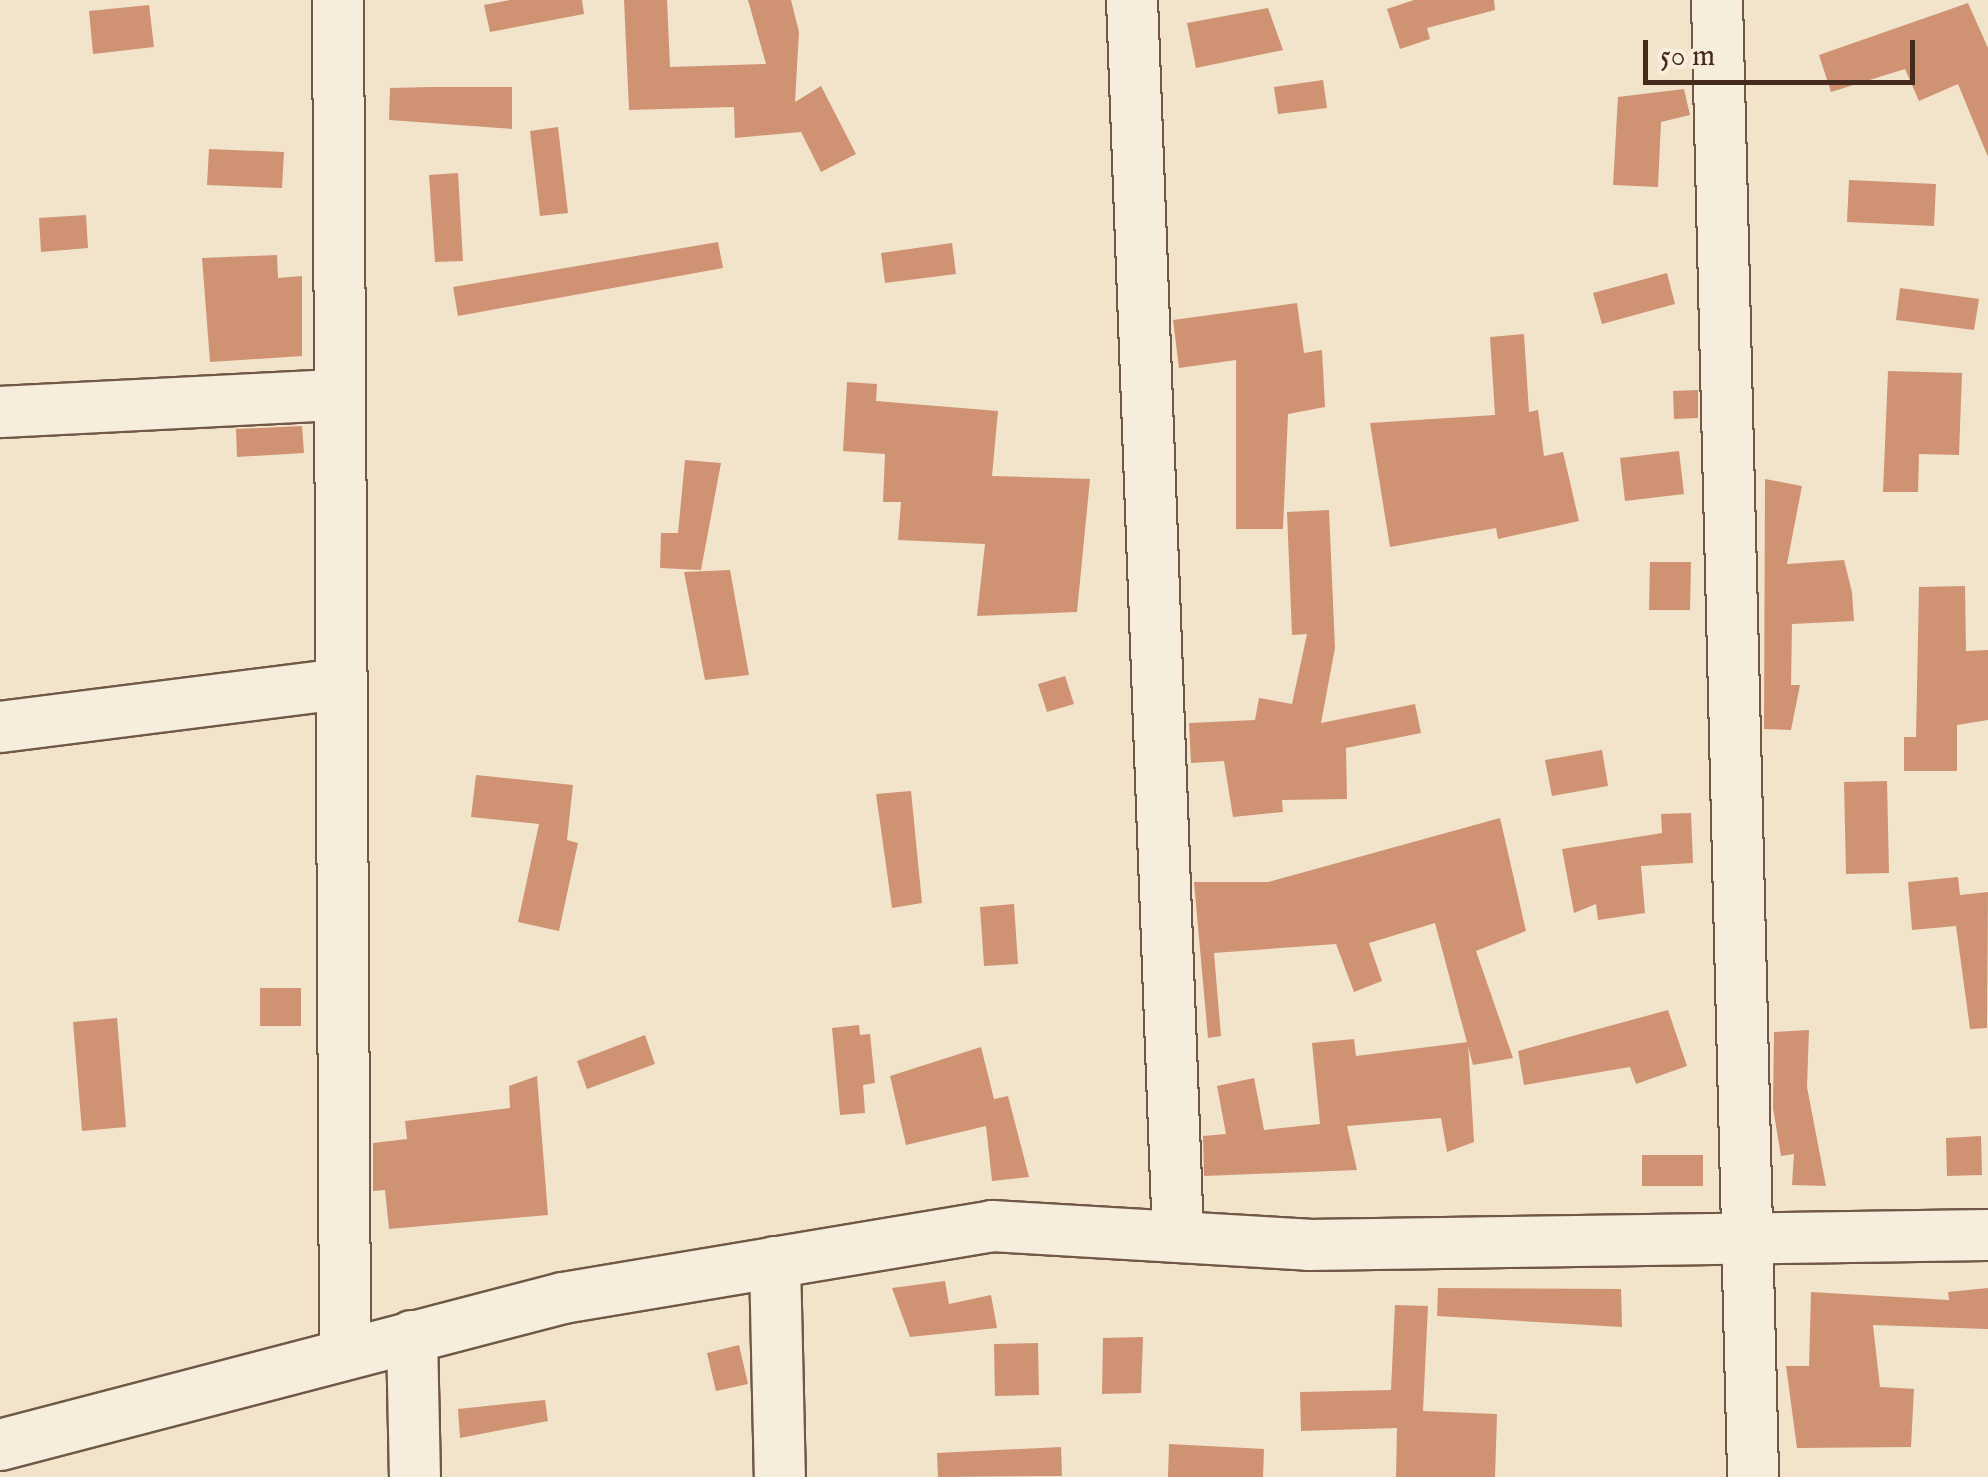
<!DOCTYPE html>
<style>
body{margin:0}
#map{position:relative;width:1988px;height:1477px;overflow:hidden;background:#f1e4ca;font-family:"IM FELL English",serif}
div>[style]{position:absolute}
.building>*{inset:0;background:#cf9374}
.roads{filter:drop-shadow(2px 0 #715847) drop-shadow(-2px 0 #715847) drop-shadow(0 2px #715847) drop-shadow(0 -2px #715847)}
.minor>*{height:50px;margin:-25px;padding:0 25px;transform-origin:25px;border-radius:25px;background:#f6eddd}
span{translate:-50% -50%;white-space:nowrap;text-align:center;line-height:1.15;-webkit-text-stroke:8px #f6eddd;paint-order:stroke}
.scale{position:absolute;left:1643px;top:40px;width:272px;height:45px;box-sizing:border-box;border:5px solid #462a1b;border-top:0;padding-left:12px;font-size:30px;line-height:35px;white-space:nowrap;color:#462a1b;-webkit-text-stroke:8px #f6eddd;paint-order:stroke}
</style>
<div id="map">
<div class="building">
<i style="clip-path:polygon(510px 0,582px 0,584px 14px,490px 32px,484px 5px)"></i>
<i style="clip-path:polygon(624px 0,667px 0,670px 67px,766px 64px,748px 0,791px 0,799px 32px,795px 102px,821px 86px,856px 154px,821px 172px,801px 132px,735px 138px,734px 107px,629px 110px)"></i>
<i style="clip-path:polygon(1414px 0,1494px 0,1495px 10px,1427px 28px,1430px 39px,1400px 49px,1387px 9px)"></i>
<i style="clip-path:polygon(1968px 3px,1988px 48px,1988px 157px,1958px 84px,1919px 101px,1905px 69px,1831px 92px,1819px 55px)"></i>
<i style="clip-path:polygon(149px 5px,154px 47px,93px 54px,89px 11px)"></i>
<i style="clip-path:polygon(1268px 8px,1283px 50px,1196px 68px,1187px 23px)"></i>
<i style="clip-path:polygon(1323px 80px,1327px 108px,1278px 114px,1274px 87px)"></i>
<i style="clip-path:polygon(430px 87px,512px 87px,512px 129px,389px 120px,390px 88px)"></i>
<i style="clip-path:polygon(1684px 89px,1690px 115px,1661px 122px,1658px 187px,1613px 185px,1618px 97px)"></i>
<i style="clip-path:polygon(558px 127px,568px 213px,540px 216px,530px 131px)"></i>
<i style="clip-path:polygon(209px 149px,284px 152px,282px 188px,207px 185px)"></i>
<i style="clip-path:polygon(458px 173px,463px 261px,435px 262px,429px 175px)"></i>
<i style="clip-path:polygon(1849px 180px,1936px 184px,1934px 226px,1847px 222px)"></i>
<i style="clip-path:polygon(86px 215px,88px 248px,41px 252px,39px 218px)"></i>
<i style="clip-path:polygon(718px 242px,723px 268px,458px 316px,453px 287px)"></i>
<i style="clip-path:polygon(952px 243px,956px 274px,885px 283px,881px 253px)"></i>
<i style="clip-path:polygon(277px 255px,278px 278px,302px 276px,302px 356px,210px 362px,202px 258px)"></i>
<i style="clip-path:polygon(1667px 273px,1675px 304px,1602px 324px,1593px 293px)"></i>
<i style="clip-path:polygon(1900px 288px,1979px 299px,1974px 330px,1896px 320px)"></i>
<i style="clip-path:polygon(1297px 303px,1304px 353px,1322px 350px,1325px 407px,1288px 414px,1283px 529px,1236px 529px,1236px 360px,1179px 368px,1173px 320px)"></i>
<i style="clip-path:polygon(1524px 334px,1529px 412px,1538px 410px,1544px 456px,1563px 452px,1579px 521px,1498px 539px,1496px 528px,1390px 547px,1370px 423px,1495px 415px,1490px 337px)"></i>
<i style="clip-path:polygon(1888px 371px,1962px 373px,1959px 455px,1919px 454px,1918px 492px,1883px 492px)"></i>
<i style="clip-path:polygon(847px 382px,877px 384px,876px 401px,998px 411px,992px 476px,1090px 479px,1077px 612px,977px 616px,985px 544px,898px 540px,901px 502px,883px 502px,885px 454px,843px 451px)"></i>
<i style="clip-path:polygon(1698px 390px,1698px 418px,1674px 419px,1673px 391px)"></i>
<i style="clip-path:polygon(302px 426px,304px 453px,237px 457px,236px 429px)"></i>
<i style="clip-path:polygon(1679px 451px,1684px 494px,1625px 501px,1620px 458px)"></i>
<i style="clip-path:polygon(685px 460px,721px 463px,701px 570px,660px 568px,661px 533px,678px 533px)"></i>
<i style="clip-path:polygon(1765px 479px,1802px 486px,1787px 564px,1844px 560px,1852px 592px,1854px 621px,1792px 624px,1791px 685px,1800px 685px,1791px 730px,1764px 729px)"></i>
<i style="clip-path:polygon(1329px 510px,1335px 648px,1321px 723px,1415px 704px,1421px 733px,1346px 748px,1347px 799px,1282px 800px,1283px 812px,1233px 817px,1224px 761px,1191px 763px,1189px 723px,1255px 720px,1259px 698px,1292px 704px,1307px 634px,1292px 635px,1287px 512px)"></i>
<i style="clip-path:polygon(1650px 562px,1691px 562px,1690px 610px,1649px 610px)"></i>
<i style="clip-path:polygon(730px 570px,749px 675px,705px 680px,684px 572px)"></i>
<i style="clip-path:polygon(1965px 586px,1966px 651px,1988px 650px,1988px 720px,1957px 725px,1957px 771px,1904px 771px,1904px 737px,1916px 737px,1919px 587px)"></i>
<i style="clip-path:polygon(1065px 676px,1074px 704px,1047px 712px,1038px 684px)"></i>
<i style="clip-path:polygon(1602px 750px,1608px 786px,1552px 796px,1545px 760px)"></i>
<i style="clip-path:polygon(476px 775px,573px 785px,567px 840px,578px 843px,559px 931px,518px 922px,539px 824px,471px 817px)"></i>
<i style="clip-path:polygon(1887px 781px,1889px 873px,1846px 874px,1844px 782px)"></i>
<i style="clip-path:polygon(911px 791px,922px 903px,892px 908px,876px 794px)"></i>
<i style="clip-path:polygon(1691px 813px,1693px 863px,1641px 866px,1645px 913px,1598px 920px,1596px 904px,1574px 913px,1562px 849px,1662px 833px,1661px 814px)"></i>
<i style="clip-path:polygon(1500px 818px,1526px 931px,1476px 951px,1513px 1058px,1473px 1065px,1435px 923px,1369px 943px,1382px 981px,1354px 992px,1336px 944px,1214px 953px,1221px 1036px,1208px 1038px,1194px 882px,1268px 882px)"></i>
<i style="clip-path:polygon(1958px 877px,1960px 895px,1988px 892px,1987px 1028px,1970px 1029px,1956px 926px,1912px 930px,1908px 882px)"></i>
<i style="clip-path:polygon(1014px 904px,1018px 964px,984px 966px,980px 907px)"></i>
<i style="clip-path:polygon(260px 988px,301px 988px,301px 1026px,260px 1026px)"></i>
<i style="clip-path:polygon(1668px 1010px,1687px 1066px,1636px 1084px,1630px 1067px,1524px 1085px,1518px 1051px)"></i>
<i style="clip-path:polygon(117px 1018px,126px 1127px,82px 1131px,73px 1022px)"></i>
<i style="clip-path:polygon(859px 1025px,860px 1035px,870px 1034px,875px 1083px,863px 1085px,865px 1113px,840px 1115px,832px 1028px)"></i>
<i style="clip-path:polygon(1809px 1030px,1807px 1087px,1826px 1186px,1792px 1185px,1794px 1154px,1781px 1156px,1773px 1108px,1774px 1032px)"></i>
<i style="clip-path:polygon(645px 1035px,655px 1064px,587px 1089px,577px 1061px)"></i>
<i style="clip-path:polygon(1354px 1039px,1356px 1056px,1468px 1042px,1474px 1142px,1447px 1152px,1441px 1118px,1347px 1126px,1357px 1170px,1204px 1176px,1203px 1136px,1226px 1134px,1217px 1086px,1254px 1078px,1264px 1130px,1320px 1124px,1312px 1043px)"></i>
<i style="clip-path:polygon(981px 1047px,994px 1099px,1008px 1096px,1029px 1177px,992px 1181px,986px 1126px,906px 1145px,890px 1076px)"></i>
<i style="clip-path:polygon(537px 1076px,548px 1215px,389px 1229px,385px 1190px,373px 1191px,373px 1143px,407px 1139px,405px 1121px,510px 1108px,509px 1086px)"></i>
<i style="clip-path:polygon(1981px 1136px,1982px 1175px,1947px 1176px,1946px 1138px)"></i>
<i style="clip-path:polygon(1642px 1155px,1703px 1155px,1703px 1186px,1642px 1186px)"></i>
<i style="clip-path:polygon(945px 1281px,949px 1304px,991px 1295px,997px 1328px,910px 1337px,892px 1288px)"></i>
<i style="clip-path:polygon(1438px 1288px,1621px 1289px,1622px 1327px,1437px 1316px)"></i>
<i style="clip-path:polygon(1988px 1288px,1988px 1329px,1873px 1325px,1880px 1387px,1914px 1389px,1911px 1447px,1797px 1448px,1786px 1366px,1809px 1366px,1811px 1292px,1949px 1300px,1948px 1292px)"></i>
<i style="clip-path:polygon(1395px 1305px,1428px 1306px,1423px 1411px,1497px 1414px,1495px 1477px,1396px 1477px,1397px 1428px,1301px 1431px,1300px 1392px,1391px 1390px)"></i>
<i style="clip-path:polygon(1143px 1337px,1141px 1393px,1102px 1394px,1103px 1338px)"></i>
<i style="clip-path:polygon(1038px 1343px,1039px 1395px,995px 1396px,994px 1344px)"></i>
<i style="clip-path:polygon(739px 1345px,748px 1384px,716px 1391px,707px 1353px)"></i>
<i style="clip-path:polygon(545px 1400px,548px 1421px,460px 1438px,458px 1409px)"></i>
<i style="clip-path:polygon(1169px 1444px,1264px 1449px,1263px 1477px,1168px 1477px)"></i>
<i style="clip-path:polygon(1061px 1447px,1062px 1476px,938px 1477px,937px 1453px)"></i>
</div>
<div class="roads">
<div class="minor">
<i style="left:338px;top:0;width:1353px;rotate:89.7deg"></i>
<i style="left:1132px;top:0;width:1238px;rotate:87.87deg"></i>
<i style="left:1717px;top:0;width:1477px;rotate:88.6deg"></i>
<i style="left:0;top:412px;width:340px;rotate:-2.9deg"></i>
<i style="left:0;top:727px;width:344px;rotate:-7.2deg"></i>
<i style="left:775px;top:1262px;width:215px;rotate:88.7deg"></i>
<i style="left:412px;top:1336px;width:141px;rotate:88.8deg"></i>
<i style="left:0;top:1445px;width:582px;rotate:-14.63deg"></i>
<i style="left:563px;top:1298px;width:435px;rotate:-9.5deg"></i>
<i style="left:992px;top:1226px;width:317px;rotate:3.4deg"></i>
<i style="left:1308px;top:1245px;width:680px;rotate:-0.84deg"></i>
</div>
</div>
<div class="scale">50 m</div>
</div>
